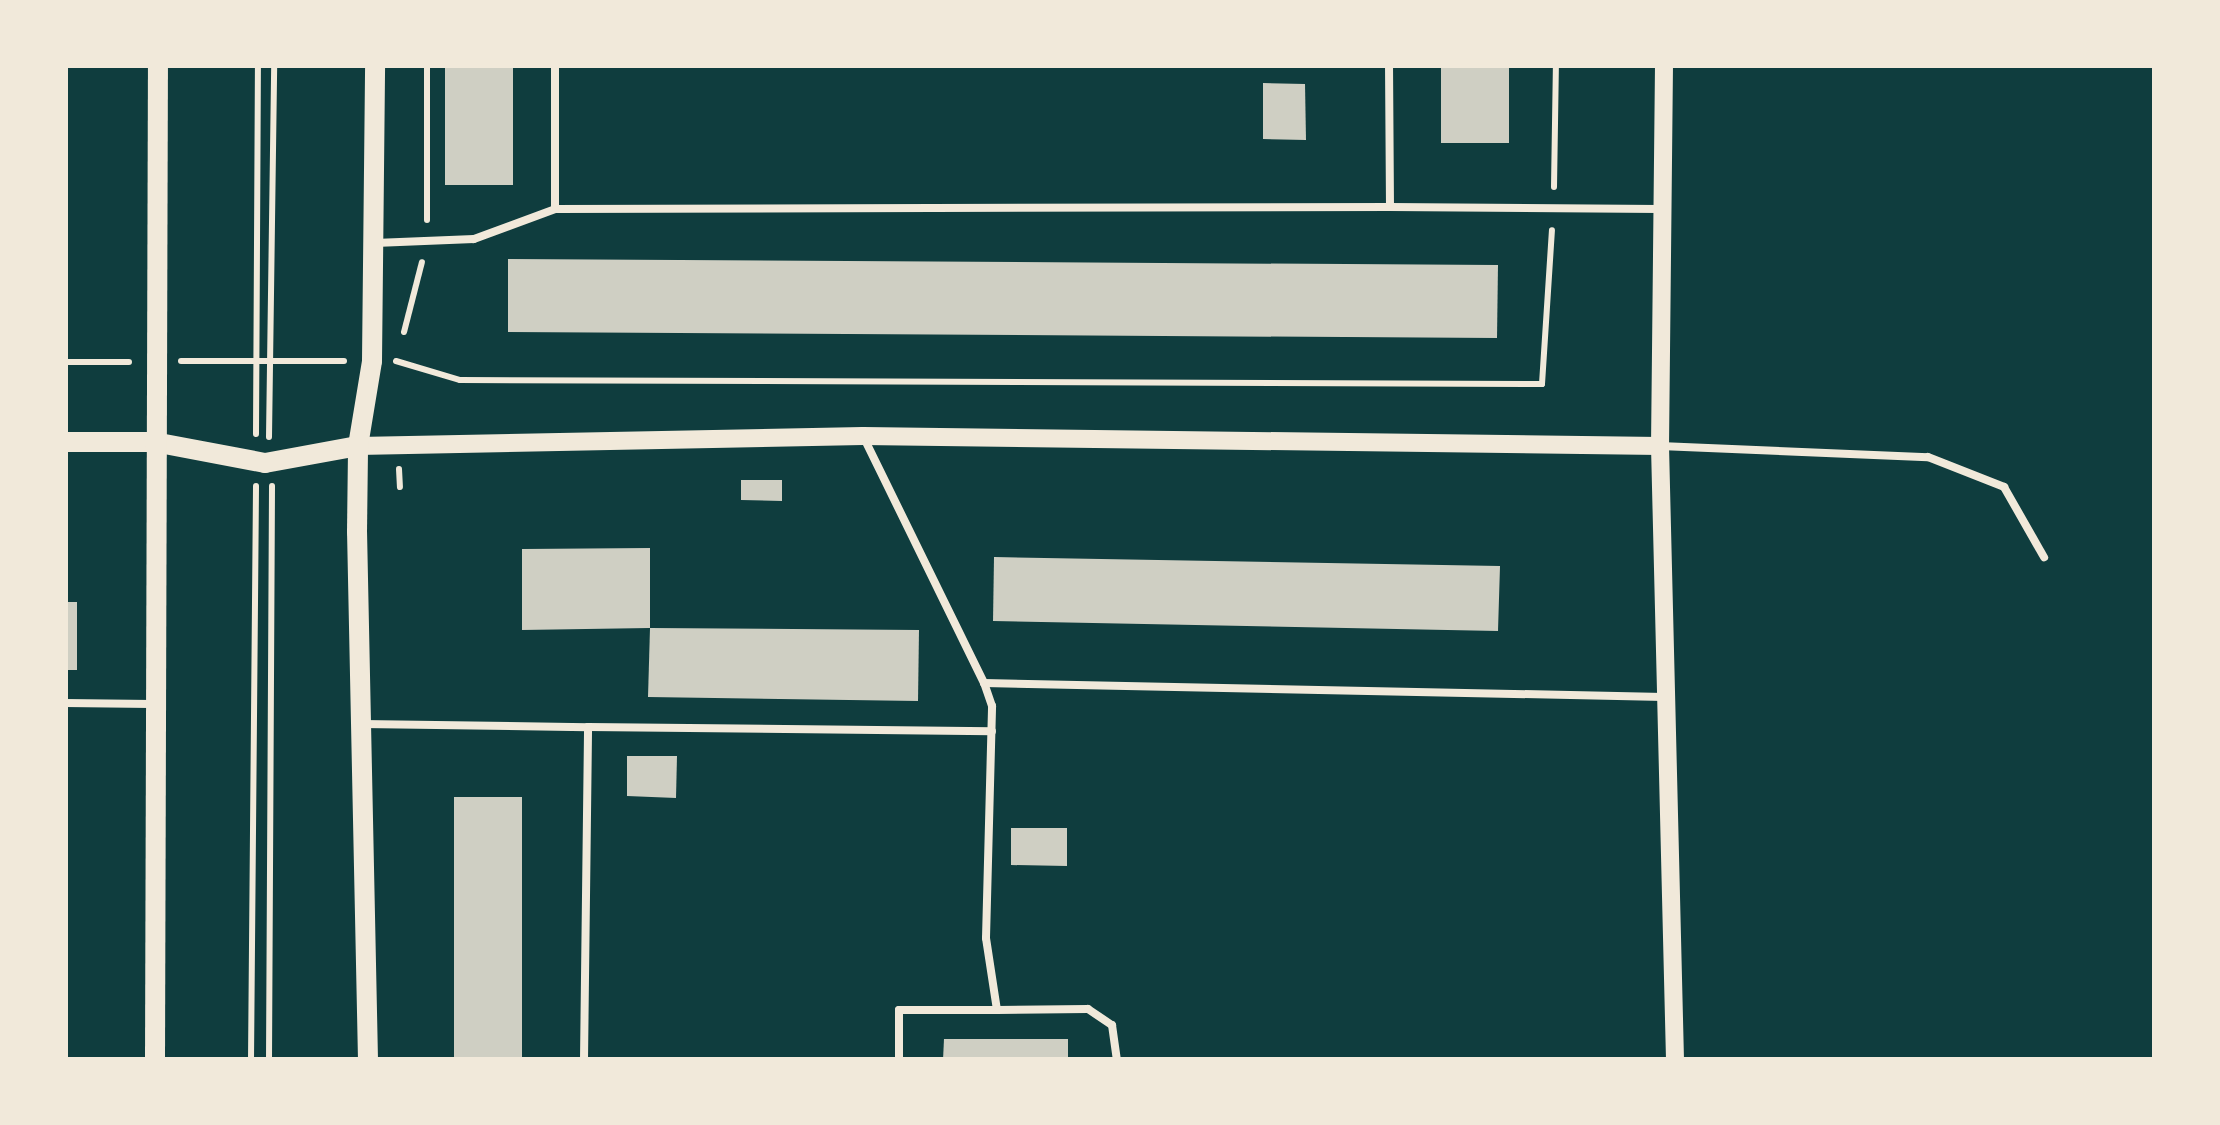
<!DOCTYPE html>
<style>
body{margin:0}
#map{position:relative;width:2220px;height:1125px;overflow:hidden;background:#0f3d3e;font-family:Mulish,sans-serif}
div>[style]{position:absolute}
.building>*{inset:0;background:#cfcfc3}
.path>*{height:6px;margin:-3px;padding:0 3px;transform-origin:3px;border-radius:3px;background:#f1e9da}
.service>*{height:8px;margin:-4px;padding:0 4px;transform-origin:4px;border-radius:4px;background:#f1e9da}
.tertiary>*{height:18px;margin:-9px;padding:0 9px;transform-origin:9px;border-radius:9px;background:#f1e9da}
.secondary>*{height:20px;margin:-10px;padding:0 10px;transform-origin:10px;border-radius:10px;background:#f1e9da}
span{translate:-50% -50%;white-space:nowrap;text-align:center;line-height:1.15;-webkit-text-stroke:8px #f1e9da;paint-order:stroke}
.frame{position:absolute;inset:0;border:68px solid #f1e9da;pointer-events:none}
</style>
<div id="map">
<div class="building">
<i style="clip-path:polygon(445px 65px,513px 65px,513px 185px,445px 185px)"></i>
<i style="clip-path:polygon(1441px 65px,1509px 65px,1509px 143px,1441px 143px)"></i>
<i style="clip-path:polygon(1263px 83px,1305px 84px,1306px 140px,1263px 139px)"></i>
<i style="clip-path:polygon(508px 259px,1498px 265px,1497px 338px,508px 332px)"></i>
<i style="clip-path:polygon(741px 480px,782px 480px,782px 501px,741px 500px)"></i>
<i style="clip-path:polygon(650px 548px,650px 628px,522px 630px,522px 549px)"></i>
<i style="clip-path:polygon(994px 557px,1500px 566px,1498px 631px,993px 621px)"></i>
<i style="clip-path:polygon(65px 602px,77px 602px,77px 670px,65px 670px)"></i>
<i style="clip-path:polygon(650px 628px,919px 630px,918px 701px,648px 697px)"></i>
<i style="clip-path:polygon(627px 756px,677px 756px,676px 798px,627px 796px)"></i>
<i style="clip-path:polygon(454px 797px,522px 797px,522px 1060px,454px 1060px)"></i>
<i style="clip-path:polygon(1011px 828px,1067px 828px,1067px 866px,1011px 865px)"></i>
<i style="clip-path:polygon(944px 1039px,1068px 1039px,1068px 1060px,943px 1060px)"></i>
</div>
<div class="path">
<i style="left:427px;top:65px;width:155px;rotate:90deg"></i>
<i style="left:1554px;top:187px;width:122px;rotate:-89.1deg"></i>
<i style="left:404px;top:332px;width:72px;rotate:-75.6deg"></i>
<i style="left:181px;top:361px;width:163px"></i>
<i style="left:396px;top:361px;width:67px;rotate:16.5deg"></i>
<i style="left:460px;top:380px;width:1082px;rotate:0.21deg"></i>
<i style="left:1542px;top:384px;width:154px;rotate:-86.3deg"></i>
<i style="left:65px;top:362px;width:64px"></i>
<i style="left:256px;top:434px;width:369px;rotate:-89.7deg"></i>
<i style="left:269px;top:437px;width:372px;rotate:-89.2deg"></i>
<i style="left:399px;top:469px;width:18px;rotate:87deg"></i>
<i style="left:251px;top:1060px;width:574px;rotate:-89.5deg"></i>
<i style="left:269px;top:1060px;width:574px;rotate:-89.7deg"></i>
</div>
<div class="service">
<i style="left:555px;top:65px;width:144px;rotate:90deg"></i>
<i style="left:555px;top:209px;width:835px;rotate:-0.14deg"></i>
<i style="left:1390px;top:207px;width:142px;rotate:-90.4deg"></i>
<i style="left:1390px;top:207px;width:270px;rotate:0.4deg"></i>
<i style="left:375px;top:243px;width:99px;rotate:-2.3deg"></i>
<i style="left:474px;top:239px;width:86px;rotate:-20.3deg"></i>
<i style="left:865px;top:440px;width:271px;rotate:63.9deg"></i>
<i style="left:1660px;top:446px;width:268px;rotate:2.4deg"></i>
<i style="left:1928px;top:457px;width:82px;rotate:21.5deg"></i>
<i style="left:2004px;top:487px;width:81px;rotate:60.3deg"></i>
<i style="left:65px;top:703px;width:87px;rotate:0.7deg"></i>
<i style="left:362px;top:724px;width:226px;rotate:0.8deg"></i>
<i style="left:997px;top:1010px;width:91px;rotate:-0.6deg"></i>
<i style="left:1088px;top:1009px;width:29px;rotate:34deg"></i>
<i style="left:1112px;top:1025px;width:35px;rotate:82deg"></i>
<i style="left:584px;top:1060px;width:333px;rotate:-89.3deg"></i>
<i style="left:588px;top:727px;width:404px;rotate:0.6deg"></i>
<i style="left:899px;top:1060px;width:50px;rotate:-90deg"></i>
<i style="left:899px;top:1010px;width:98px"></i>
<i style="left:997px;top:1010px;width:73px;rotate:-98.7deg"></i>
<i style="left:986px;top:938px;width:232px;rotate:-88.5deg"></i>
<i style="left:992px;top:706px;width:24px;rotate:-109deg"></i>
<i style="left:984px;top:683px;width:680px;rotate:1.18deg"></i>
</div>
<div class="tertiary">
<i style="left:1664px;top:65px;width:381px;rotate:90.6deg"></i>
<i style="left:1660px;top:446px;width:614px;rotate:88.6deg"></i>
<i style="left:358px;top:446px;width:505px;rotate:-1.13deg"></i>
<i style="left:863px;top:436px;width:797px;rotate:0.72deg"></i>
</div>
<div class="secondary">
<i style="left:65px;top:442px;width:89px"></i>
<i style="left:154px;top:442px;width:113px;rotate:10.7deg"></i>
<i style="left:265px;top:463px;width:95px;rotate:-10.4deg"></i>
<i style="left:155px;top:1060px;width:995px;rotate:-89.83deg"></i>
<i style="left:368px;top:1060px;width:528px;rotate:-91.19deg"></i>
<i style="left:357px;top:532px;width:86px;rotate:-89.3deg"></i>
<i style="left:358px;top:446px;width:86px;rotate:-80.6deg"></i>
<i style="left:372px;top:361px;width:296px;rotate:-89.4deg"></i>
</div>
<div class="frame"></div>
</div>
